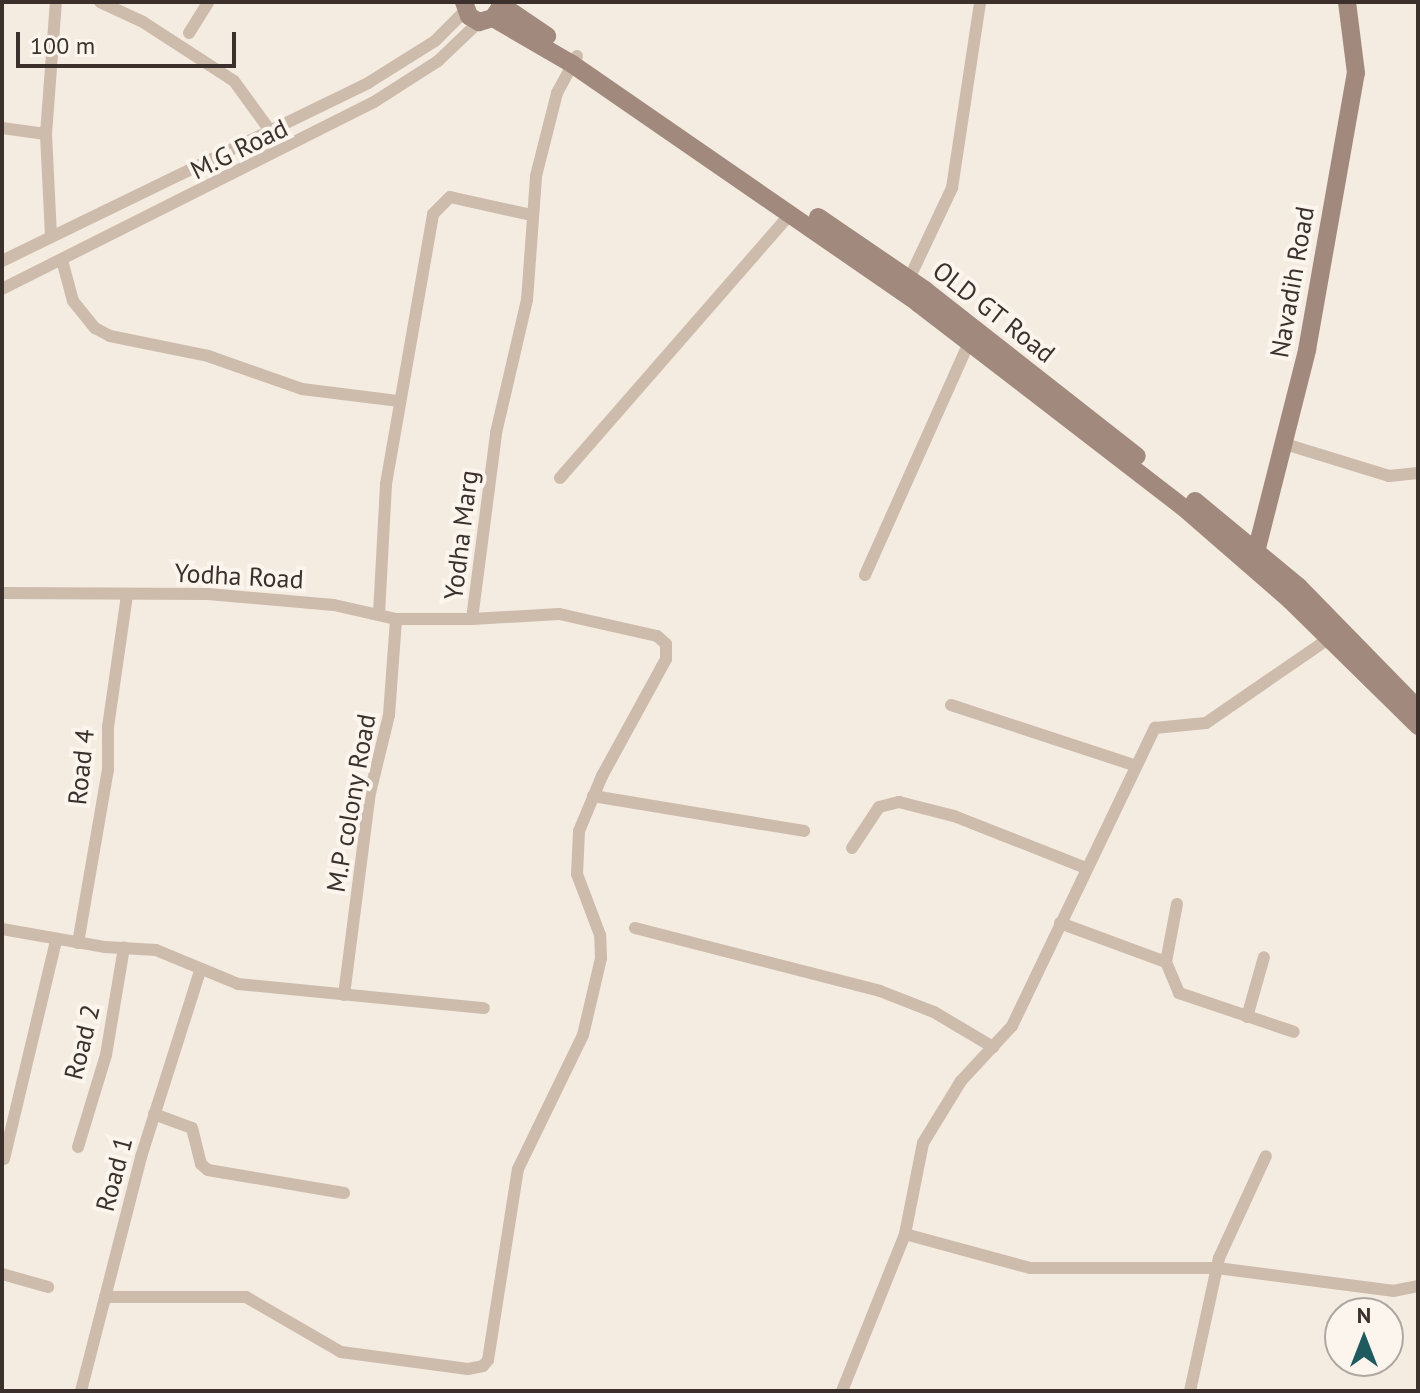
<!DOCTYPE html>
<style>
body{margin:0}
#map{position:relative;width:1420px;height:1393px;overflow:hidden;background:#f4ebe1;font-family:"PT Sans",sans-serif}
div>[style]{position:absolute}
.minor>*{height:12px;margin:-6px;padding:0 6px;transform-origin:6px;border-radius:6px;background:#cdbbac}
.secondary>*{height:18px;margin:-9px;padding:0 9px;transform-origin:9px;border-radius:9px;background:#a18a7d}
span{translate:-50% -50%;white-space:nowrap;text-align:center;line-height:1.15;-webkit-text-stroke:8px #fbf5ee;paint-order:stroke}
.street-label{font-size:26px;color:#3b302b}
.frame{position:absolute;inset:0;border:4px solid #3b302b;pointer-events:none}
.north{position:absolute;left:1324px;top:1297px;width:80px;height:80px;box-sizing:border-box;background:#fbf5ee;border:2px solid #aea6a0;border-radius:50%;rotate:0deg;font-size:22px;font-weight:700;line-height:32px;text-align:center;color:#3b302b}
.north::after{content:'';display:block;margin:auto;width:28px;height:36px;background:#1f5a5e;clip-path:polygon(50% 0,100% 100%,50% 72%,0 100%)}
.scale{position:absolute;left:16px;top:32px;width:220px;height:36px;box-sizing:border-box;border:4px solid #3b302b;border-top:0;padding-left:10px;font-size:24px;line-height:28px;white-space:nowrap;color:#3b302b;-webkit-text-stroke:6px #fbf5ee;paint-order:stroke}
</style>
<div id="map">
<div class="minor">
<i style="left:100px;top:2px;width:47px;rotate:24.9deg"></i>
<i style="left:143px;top:22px;width:108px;rotate:33deg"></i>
<i style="left:234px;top:81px;width:63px;rotate:54deg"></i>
<i style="left:189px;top:33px;width:36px;rotate:-58deg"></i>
<i style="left:2px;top:128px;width:44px;rotate:7.8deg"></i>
<i style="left:51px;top:236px;width:102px;rotate:-92.8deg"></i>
<i style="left:46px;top:134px;width:132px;rotate:-85.7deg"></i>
<i style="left:62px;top:260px;width:42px;rotate:75deg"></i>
<i style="left:73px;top:301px;width:35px;rotate:51deg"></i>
<i style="left:95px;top:328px;width:17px;rotate:28deg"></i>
<i style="left:110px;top:336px;width:100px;rotate:11.5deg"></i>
<i style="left:208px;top:356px;width:100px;rotate:19.3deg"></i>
<i style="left:302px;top:389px;width:98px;rotate:7.1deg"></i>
<i style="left:2px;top:261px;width:407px;rotate:-25.9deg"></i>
<i style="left:368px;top:83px;width:79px;rotate:-32.1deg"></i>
<i style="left:435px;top:41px;width:42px;rotate:-45deg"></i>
<i style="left:909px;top:279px;width:101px;rotate:-64.7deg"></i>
<i style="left:952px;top:188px;width:188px;rotate:-81.4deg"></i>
<i style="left:2px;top:289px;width:416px;rotate:-26.7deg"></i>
<i style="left:374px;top:102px;width:76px;rotate:-32.6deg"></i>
<i style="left:438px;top:61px;width:57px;rotate:-43.6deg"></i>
<i style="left:1285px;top:444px;width:109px;rotate:17.1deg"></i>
<i style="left:1389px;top:476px;width:29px;rotate:-6deg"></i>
<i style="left:560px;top:478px;width:352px;rotate:-48.9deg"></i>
<i style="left:865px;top:575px;width:254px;rotate:-65.9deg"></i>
<i style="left:2px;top:593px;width:206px;rotate:0.3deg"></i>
<i style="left:208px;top:594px;width:126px;rotate:5deg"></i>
<i style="left:334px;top:605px;width:64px;rotate:12.7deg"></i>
<i style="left:396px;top:619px;width:76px"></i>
<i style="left:379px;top:614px;width:130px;rotate:-86.9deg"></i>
<i style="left:386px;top:484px;width:274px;rotate:-80.1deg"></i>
<i style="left:433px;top:214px;width:24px;rotate:-45deg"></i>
<i style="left:450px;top:197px;width:83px;rotate:12.5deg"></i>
<i style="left:951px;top:705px;width:193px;rotate:18.2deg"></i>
<i style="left:593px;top:796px;width:214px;rotate:9.4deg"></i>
<i style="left:852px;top:848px;width:49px;rotate:-56.6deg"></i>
<i style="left:879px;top:807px;width:21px;rotate:-14deg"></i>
<i style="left:899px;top:802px;width:57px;rotate:14.3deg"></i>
<i style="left:954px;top:816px;width:142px;rotate:21.5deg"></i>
<i style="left:1177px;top:904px;width:59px;rotate:100.7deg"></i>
<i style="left:1166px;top:962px;width:34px;rotate:67deg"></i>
<i style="left:1179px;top:993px;width:121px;rotate:18.7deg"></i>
<i style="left:1060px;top:923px;width:113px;rotate:20.2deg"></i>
<i style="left:635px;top:928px;width:253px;rotate:14.4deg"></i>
<i style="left:880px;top:991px;width:58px;rotate:21.3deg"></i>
<i style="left:934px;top:1012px;width:69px;rotate:30.7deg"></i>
<i style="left:2px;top:929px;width:105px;rotate:9.9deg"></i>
<i style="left:105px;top:947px;width:51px;rotate:3.4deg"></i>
<i style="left:156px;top:950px;width:89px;rotate:22.5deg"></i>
<i style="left:238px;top:984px;width:247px;rotate:5.6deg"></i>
<i style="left:78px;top:943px;width:176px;rotate:-80.2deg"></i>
<i style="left:108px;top:770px;width:43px;rotate:-90deg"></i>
<i style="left:108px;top:727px;width:133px;rotate:-81.8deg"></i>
<i style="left:344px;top:995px;width:204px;rotate:-82.7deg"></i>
<i style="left:370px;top:793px;width:80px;rotate:-76.3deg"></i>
<i style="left:389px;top:715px;width:96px;rotate:-85.8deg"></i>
<i style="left:1247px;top:1017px;width:62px;rotate:-74.2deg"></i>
<i style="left:154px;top:1114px;width:40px;rotate:20.2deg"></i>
<i style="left:192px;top:1128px;width:37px;rotate:76deg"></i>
<i style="left:201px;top:1164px;width:9px;rotate:41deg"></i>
<i style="left:208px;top:1170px;width:138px;rotate:9.6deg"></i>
<i style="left:78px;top:1147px;width:96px;rotate:-73.1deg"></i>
<i style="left:106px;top:1055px;width:109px;rotate:-80.5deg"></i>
<i style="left:4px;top:1159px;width:225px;rotate:-76.6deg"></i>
<i style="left:905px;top:1234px;width:130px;rotate:15.2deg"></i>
<i style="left:1030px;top:1268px;width:187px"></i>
<i style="left:1217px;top:1268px;width:177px;rotate:7.4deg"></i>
<i style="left:1393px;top:1291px;width:25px;rotate:-11deg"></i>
<i style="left:2px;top:1274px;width:48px;rotate:15.8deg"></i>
<i style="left:105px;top:1297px;width:141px"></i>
<i style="left:246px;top:1297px;width:110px;rotate:30.1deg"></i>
<i style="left:341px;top:1352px;width:128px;rotate:7.6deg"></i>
<i style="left:468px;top:1369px;width:15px;rotate:-11deg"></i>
<i style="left:483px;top:1366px;width:8px;rotate:-50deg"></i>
<i style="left:488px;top:1360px;width:193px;rotate:-81.1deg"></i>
<i style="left:518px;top:1169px;width:149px;rotate:-64.1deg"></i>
<i style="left:583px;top:1035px;width:79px;rotate:-76.8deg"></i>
<i style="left:601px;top:958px;width:23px;rotate:-92deg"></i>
<i style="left:600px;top:935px;width:65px;rotate:-110.7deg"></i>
<i style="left:577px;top:874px;width:43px;rotate:-87.3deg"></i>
<i style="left:579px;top:831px;width:60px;rotate:-67.3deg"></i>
<i style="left:602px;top:776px;width:133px;rotate:-61.3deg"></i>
<i style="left:666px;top:659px;width:15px;rotate:-90deg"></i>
<i style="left:666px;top:644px;width:12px;rotate:-138deg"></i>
<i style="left:657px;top:636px;width:100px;rotate:-167.3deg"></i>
<i style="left:559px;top:614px;width:87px;rotate:176.7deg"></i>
<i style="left:472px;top:619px;width:188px;rotate:-82.6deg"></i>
<i style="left:496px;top:433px;width:137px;rotate:-76.9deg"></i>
<i style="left:527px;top:300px;width:124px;rotate:-85.8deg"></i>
<i style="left:536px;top:176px;width:86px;rotate:-75.8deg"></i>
<i style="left:557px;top:93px;width:42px;rotate:-61.6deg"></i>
<i style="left:81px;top:1391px;width:242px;rotate:-75.6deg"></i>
<i style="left:141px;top:1157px;width:195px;rotate:-72.4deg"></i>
<i style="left:842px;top:1391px;width:169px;rotate:-68.1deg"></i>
<i style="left:905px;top:1234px;width:93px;rotate:-78.8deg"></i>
<i style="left:923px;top:1143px;width:73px;rotate:-58.5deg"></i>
<i style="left:961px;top:1081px;width:75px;rotate:-47.2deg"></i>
<i style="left:1012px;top:1026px;width:331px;rotate:-64.4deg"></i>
<i style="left:1155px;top:728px;width:51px;rotate:-5.6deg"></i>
<i style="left:1206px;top:723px;width:148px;rotate:-34.5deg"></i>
<i style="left:1190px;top:1391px;width:136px;rotate:-77.7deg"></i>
<i style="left:1219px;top:1258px;width:112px;rotate:-65.3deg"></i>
</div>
<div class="secondary">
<i style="left:464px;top:2px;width:15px;rotate:70deg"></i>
<i style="left:469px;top:16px;width:12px;rotate:31deg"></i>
<i style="left:479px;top:22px;width:15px;rotate:-16deg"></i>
<i style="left:493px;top:18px;width:11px;rotate:-56deg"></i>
<i style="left:500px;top:4px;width:57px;rotate:34.2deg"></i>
<i style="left:493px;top:18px;width:91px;rotate:30.2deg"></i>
<i style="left:572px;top:64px;width:421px;rotate:34.6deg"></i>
<i style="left:918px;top:303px;width:334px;rotate:37.6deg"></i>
<i style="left:1183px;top:507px;width:142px;rotate:41deg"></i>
<i style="left:1290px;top:600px;width:180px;rotate:44.5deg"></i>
<i style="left:818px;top:217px;width:130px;rotate:34.3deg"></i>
<i style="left:925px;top:290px;width:269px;rotate:38.1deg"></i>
<i style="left:1195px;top:501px;width:135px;rotate:39.6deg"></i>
<i style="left:1299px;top:587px;width:170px;rotate:45.7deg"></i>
<i style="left:1254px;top:560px;width:217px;rotate:-75.8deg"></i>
<i style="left:1307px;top:350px;width:281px;rotate:-80deg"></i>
<i style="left:1356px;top:73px;width:72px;rotate:-97.2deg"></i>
</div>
<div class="street-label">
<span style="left:239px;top:149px;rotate:-26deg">M.G Road</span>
<span style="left:1292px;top:282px;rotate:-80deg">Navadih Road</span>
<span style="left:994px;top:312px;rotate:38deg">OLD GT Road</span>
<span style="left:461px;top:535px;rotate:-83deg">Yodha Marg</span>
<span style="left:239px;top:576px;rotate:3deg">Yodha Road</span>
<span style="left:81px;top:767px;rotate:-84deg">Road 4</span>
<span style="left:351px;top:803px;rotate:-80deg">M.P colony Road</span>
<span style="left:82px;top:1042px;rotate:-76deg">Road 2</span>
<span style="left:114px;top:1174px;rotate:-75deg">Road 1</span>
</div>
<div class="frame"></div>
<div class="north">N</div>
<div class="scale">100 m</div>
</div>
